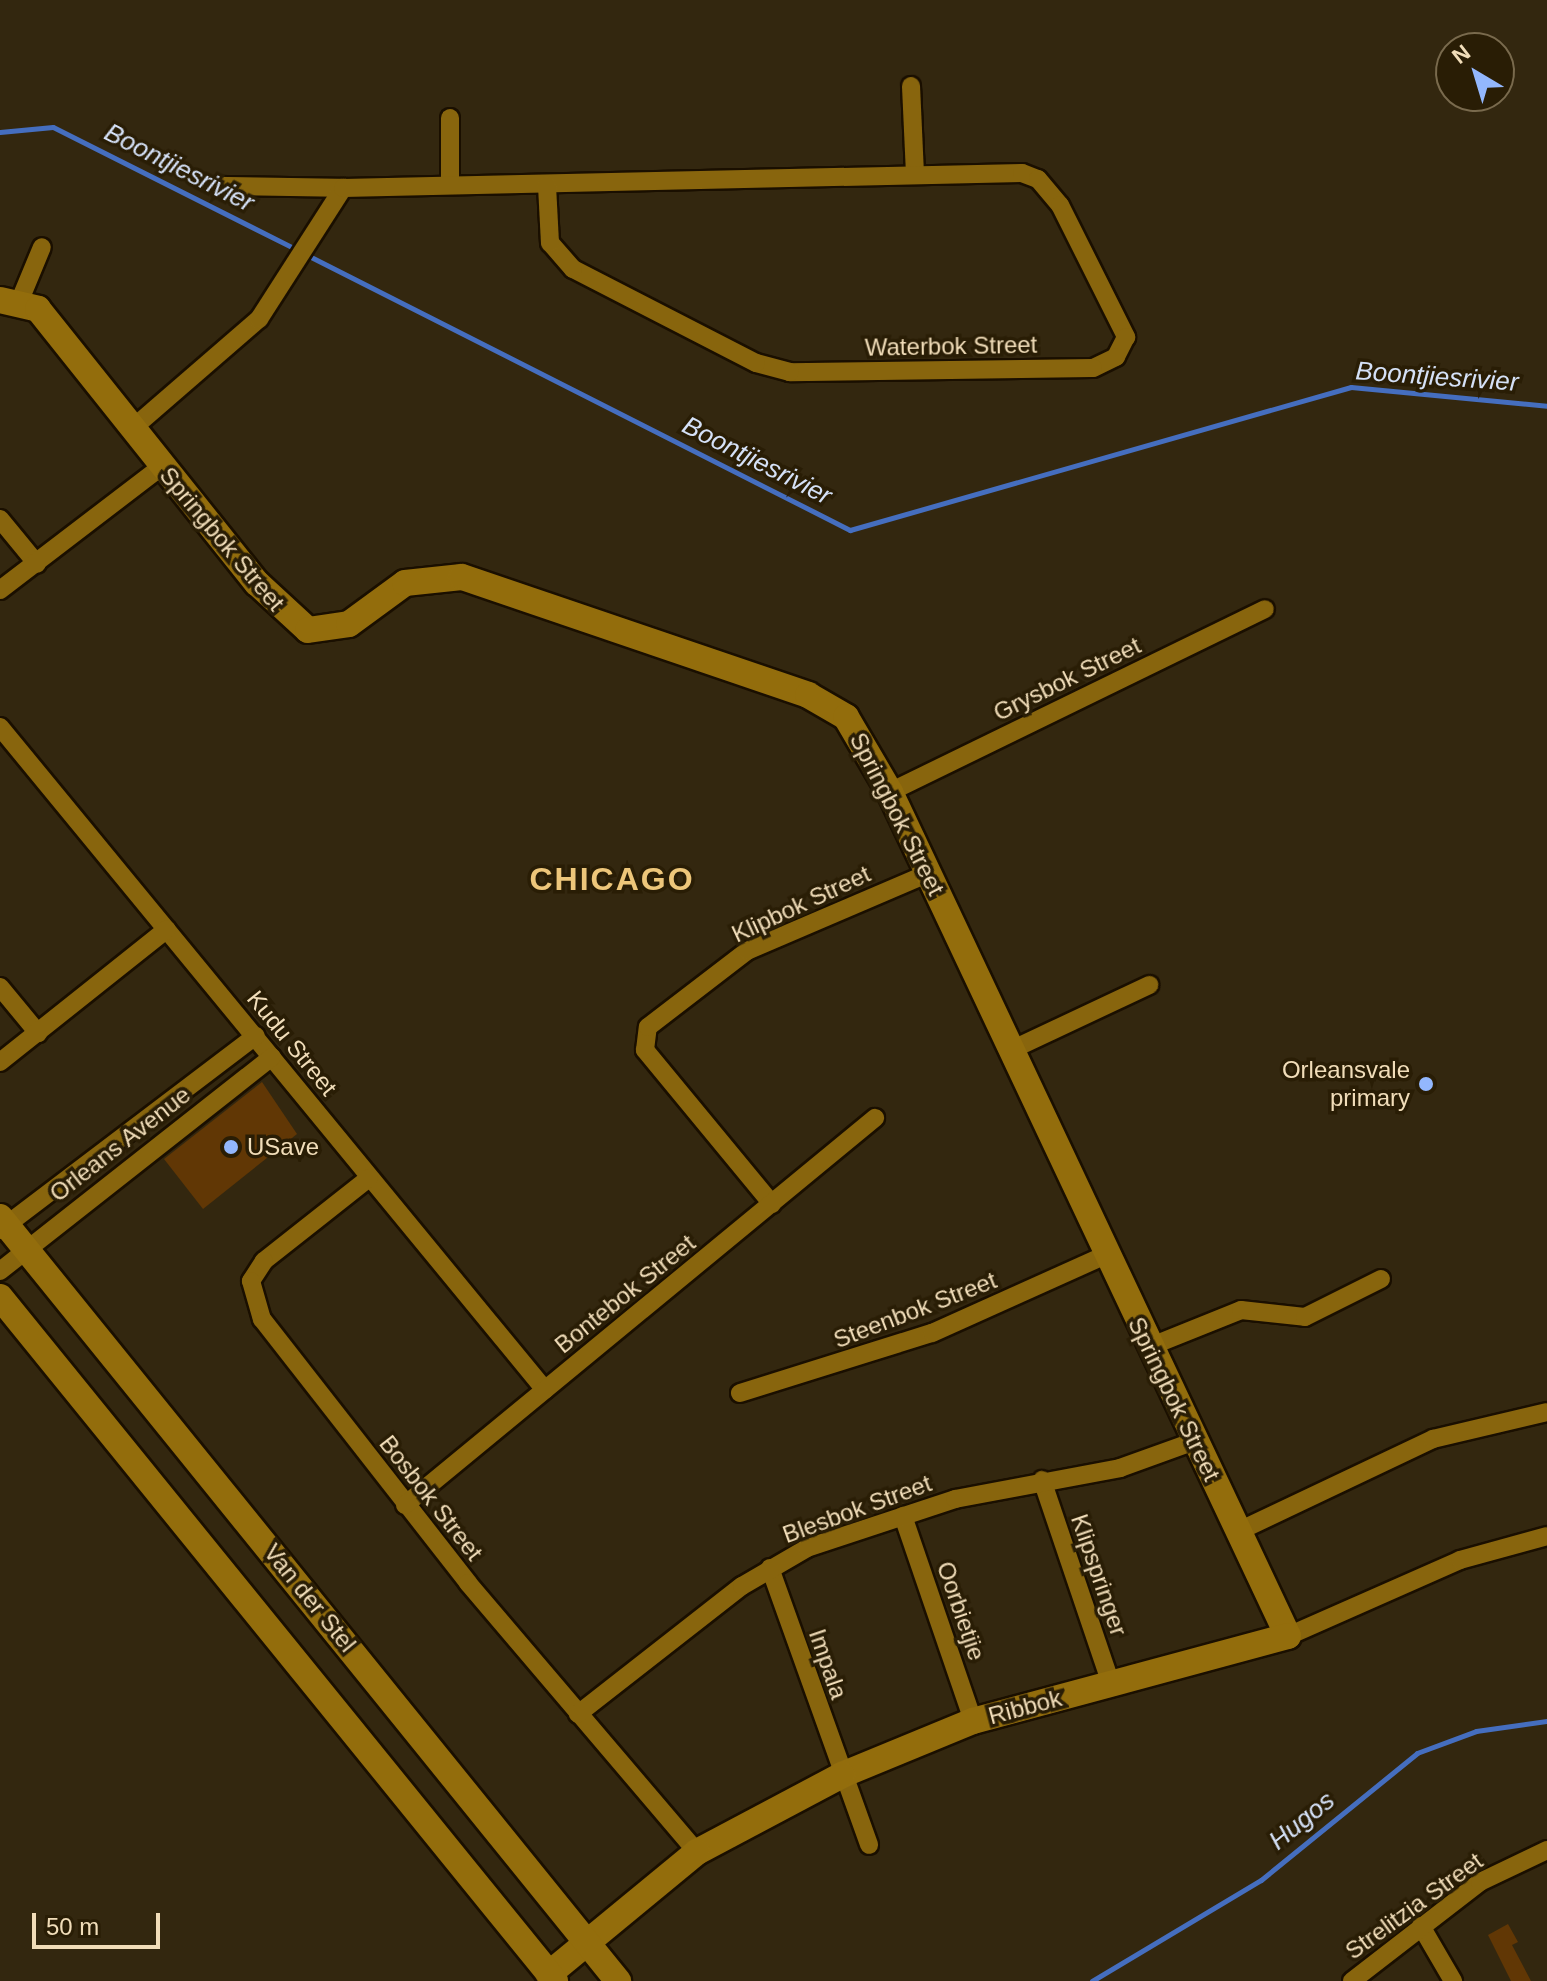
<!DOCTYPE html>
<style>
body{margin:0}
#map{position:relative;width:1547px;height:1981px;overflow:hidden;background:#33270f;font-family:Helvetica,sans-serif}
div>[style]{position:absolute}
.stream>*{height:5px;margin:-2.5px;padding:0 2.5px;transform-origin:2.5px;border-radius:2.5px;background:#456ebf}
.building>*{inset:0;background:#613705}
.roads{filter:drop-shadow(2px 0 #1a0f00) drop-shadow(-2px 0 #1a0f00) drop-shadow(0 2px #1a0f00) drop-shadow(0 -2px #1a0f00)}
.street>*{height:18px;margin:-9px;padding:0 9px;transform-origin:9px;border-radius:9px;background:#88650d}
.secondary>*{height:26px;margin:-13px;padding:0 13px;transform-origin:13px;border-radius:13px;background:#936d0c}
.dots>*{width:22px;height:22px;translate:-50% -50%;box-sizing:border-box;border:4px solid #291d05;border-radius:50%}
span{translate:-50% -50%;white-space:nowrap;text-align:center;line-height:1.15;-webkit-text-stroke:7px #291d05;paint-order:stroke}
.street-label{font-size:24px;color:#f1ddb9}
.poi-label{font-size:24px;color:#f1ddb9}
.right{translate:-100% -50%;text-align:right}
.left{translate:0 -50%;text-align:left}
.water-label{font-size:26px;color:#d5e1f7;font-style:italic}
.district-label{font-size:32px;color:#edc67a;font-weight:700;letter-spacing:2px}
.north{position:absolute;left:1435px;top:32px;width:80px;height:80px;box-sizing:border-box;background:#291d05;border:2px solid #796a4d;border-radius:50%;rotate:322deg;font-size:22px;font-weight:700;line-height:32px;text-align:center;color:#f1ddb9}
.north::after{content:'';display:block;margin:auto;width:28px;height:36px;background:#93b7fd;clip-path:polygon(50% 0,100% 100%,50% 72%,0 100%)}
.scale{position:absolute;left:32px;top:1913px;width:128px;height:36px;box-sizing:border-box;border:4px solid #f1ddb9;border-top:0;padding-left:10px;font-size:24px;line-height:28px;white-space:nowrap;color:#f1ddb9;-webkit-text-stroke:6px #291d05;paint-order:stroke}
</style>
<div id="map">
<div class="stream">
<i style="left:0;top:132px;width:53px;rotate:-5.4deg"></i>
<i style="left:53px;top:127px;width:274px;rotate:26.7deg"></i>
<i style="left:307px;top:255px;width:609px;rotate:26.86deg"></i>
<i style="left:850px;top:530px;width:521px;rotate:-15.93deg"></i>
<i style="left:1351px;top:387px;width:197px;rotate:5.5deg"></i>
<i style="left:1092px;top:1981px;width:197px;rotate:-30.9deg"></i>
<i style="left:1261px;top:1880px;width:201px;rotate:-39.1deg"></i>
<i style="left:1417px;top:1753px;width:63px;rotate:-20.4deg"></i>
<i style="left:1476px;top:1731px;width:72px;rotate:-8deg"></i>
</div>
<div class="building">
<i style="clip-path:polygon(262px 1082px,297px 1134px,203px 1209px,164px 1159px)"></i>
<i style="clip-path:polygon(1508px 1924px,1518px 1942px,1512px 1945px,1531px 1981px,1511px 1981px,1488px 1935px)"></i>
</div>
<div class="roads">
<div class="street">
<i style="left:911px;top:86px;width:87px;rotate:87.4deg"></i>
<i style="left:450px;top:118px;width:67px;rotate:90deg"></i>
<i style="left:222px;top:186px;width:121px;rotate:0.9deg"></i>
<i style="left:20px;top:300px;width:57px;rotate:-67.5deg"></i>
<i style="left:133px;top:428px;width:167px;rotate:-40.9deg"></i>
<i style="left:259px;top:319px;width:156px;rotate:-57.3deg"></i>
<i style="left:343px;top:188px;width:679px;rotate:-1.27deg"></i>
<i style="left:1022px;top:173px;width:17px;rotate:21deg"></i>
<i style="left:1038px;top:179px;width:34px;rotate:50deg"></i>
<i style="left:1060px;top:205px;width:148px;rotate:63.4deg"></i>
<i style="left:1126px;top:337px;width:22px;rotate:117deg"></i>
<i style="left:1116px;top:357px;width:25px;rotate:154deg"></i>
<i style="left:1093px;top:368px;width:303px;rotate:179.2deg"></i>
<i style="left:790px;top:372px;width:35px;rotate:-165deg"></i>
<i style="left:756px;top:363px;width:206px;rotate:-152.8deg"></i>
<i style="left:573px;top:269px;width:35px;rotate:-131deg"></i>
<i style="left:550px;top:243px;width:58px;rotate:-93deg"></i>
<i style="left:0;top:519px;width:58px;rotate:50.6deg"></i>
<i style="left:0;top:590px;width:204px;rotate:-37.4deg"></i>
<i style="left:0;top:727px;width:858px;rotate:50.58deg"></i>
<i style="left:890px;top:792px;width:417px;rotate:-26deg"></i>
<i style="left:0;top:987px;width:60px;rotate:50.4deg"></i>
<i style="left:1011px;top:1050px;width:153px;rotate:-25.2deg"></i>
<i style="left:0;top:1062px;width:213px;rotate:-38.5deg"></i>
<i style="left:369px;top:1178px;width:134px;rotate:141.7deg"></i>
<i style="left:264px;top:1261px;width:24px;rotate:123deg"></i>
<i style="left:251px;top:1281px;width:40px;rotate:74deg"></i>
<i style="left:262px;top:1319px;width:335px;rotate:52deg"></i>
<i style="left:468px;top:1583px;width:353px;rotate:49.6deg"></i>
<i style="left:772px;top:1204px;width:200px;rotate:-129.5deg"></i>
<i style="left:645px;top:1050px;width:23px;rotate:-83deg"></i>
<i style="left:648px;top:1027px;width:125px;rotate:-37.5deg"></i>
<i style="left:747px;top:951px;width:198px;rotate:-23.2deg"></i>
<i style="left:0;top:1230px;width:321px;rotate:-37.2deg"></i>
<i style="left:0;top:1271px;width:346px;rotate:-38.2deg"></i>
<i style="left:1149px;top:1347px;width:99px;rotate:-21.9deg"></i>
<i style="left:1241px;top:1310px;width:64px;rotate:6.2deg"></i>
<i style="left:1305px;top:1317px;width:85px;rotate:-26.6deg"></i>
<i style="left:740px;top:1393px;width:201px;rotate:-17.4deg"></i>
<i style="left:932px;top:1333px;width:188px;rotate:-24.2deg"></i>
<i style="left:1042px;top:1480px;width:215px;rotate:71.3deg"></i>
<i style="left:405px;top:1505px;width:609px;rotate:-39.47deg"></i>
<i style="left:903px;top:1516px;width:217px;rotate:71.1deg"></i>
<i style="left:1239px;top:1531px;width:215px;rotate:-25.4deg"></i>
<i style="left:1433px;top:1439px;width:117px;rotate:-13.3deg"></i>
<i style="left:770px;top:1568px;width:294px;rotate:70.3deg"></i>
<i style="left:1288px;top:1636px;width:188px;rotate:-23.8deg"></i>
<i style="left:1460px;top:1560px;width:90px;rotate:-15.4deg"></i>
<i style="left:578px;top:1714px;width:208px;rotate:-38deg"></i>
<i style="left:742px;top:1586px;width:75px;rotate:-30.3deg"></i>
<i style="left:807px;top:1548px;width:156px;rotate:-18.3deg"></i>
<i style="left:955px;top:1499px;width:168px;rotate:-10.6deg"></i>
<i style="left:1120px;top:1468px;width:80px;rotate:-19.8deg"></i>
<i style="left:1421px;top:1926px;width:64px;rotate:59.8deg"></i>
<i style="left:1352px;top:1981px;width:162px;rotate:-37.7deg"></i>
<i style="left:1480px;top:1882px;width:74px;rotate:-25.5deg"></i>
</div>
<div class="secondary">
<i style="left:0;top:300px;width:39px;rotate:13deg"></i>
<i style="left:38px;top:309px;width:351px;rotate:51.4deg"></i>
<i style="left:257px;top:583px;width:69px;rotate:42.7deg"></i>
<i style="left:308px;top:630px;width:41px;rotate:-8.3deg"></i>
<i style="left:349px;top:624px;width:69px;rotate:-36.2deg"></i>
<i style="left:405px;top:583px;width:57px;rotate:-6deg"></i>
<i style="left:462px;top:577px;width:366px;rotate:18.8deg"></i>
<i style="left:808px;top:695px;width:44px;rotate:30.1deg"></i>
<i style="left:846px;top:717px;width:87px;rotate:59.6deg"></i>
<i style="left:890px;top:792px;width:933px;rotate:64.75deg"></i>
<i style="left:1288px;top:1636px;width:326px;rotate:164.9deg"></i>
<i style="left:973px;top:1721px;width:142px;rotate:157.6deg"></i>
<i style="left:842px;top:1775px;width:164px;rotate:152deg"></i>
<i style="left:697px;top:1852px;width:192px;rotate:140.5deg"></i>
<i style="left:0;top:1217px;width:983px;rotate:51.03deg"></i>
<i style="left:0;top:1297px;width:881px;rotate:50.94deg"></i>
</div>
</div>
<div class="dots">
<i style="left:1426px;top:1084px;background:#93b7fd"></i>
<i style="left:231px;top:1147px;background:#93b7fd"></i>
</div>
<div class="street-label">
<span style="left:951px;top:346px;rotate:-1deg">Waterbok Street</span>
<span style="left:222px;top:539px;rotate:50deg">Springbok Street</span>
<span style="left:1067px;top:679px;rotate:-26deg">Grysbok Street</span>
<span style="left:897px;top:814px;rotate:63deg">Springbok Street</span>
<span style="left:801px;top:904px;rotate:-25deg">Klipbok Street</span>
<span style="left:292px;top:1043px;rotate:51deg">Kudu Street</span>
<span style="left:120px;top:1144px;rotate:-38deg">Orleans Avenue</span>
<span style="left:625px;top:1294px;rotate:-39deg">Bontebok Street</span>
<span style="left:915px;top:1310px;rotate:-21deg">Steenbok Street</span>
<span style="left:1174px;top:1399px;rotate:64deg">Springbok Street</span>
<span style="left:431px;top:1498px;rotate:52deg">Bosbok Street</span>
<span style="left:857px;top:1509px;rotate:-20deg">Blesbok Street</span>
<span style="left:1099px;top:1575px;rotate:71deg">Klipspringer</span>
<span style="left:310px;top:1598px;rotate:51deg">Van der Stel</span>
<span style="left:961px;top:1611px;rotate:71deg">Oorbietjie</span>
<span style="left:828px;top:1664px;rotate:71deg">Impala</span>
<span style="left:1025px;top:1707px;rotate:-15deg">Ribbok</span>
<span style="left:1414px;top:1906px;rotate:-36deg">Strelitzia Street</span>
</div>
<div class="poi-label">
<span class="right" style="left:1410px;top:1084px">Orleansvale<br>primary</span>
<span class="left" style="left:247px;top:1147px">USave</span>
</div>
<div class="water-label">
<span style="left:179px;top:168px;rotate:27deg">Boontjiesrivier</span>
<span style="left:1437px;top:377px;rotate:4deg">Boontjiesrivier</span>
<span style="left:757px;top:461px;rotate:27deg">Boontjiesrivier</span>
<span style="left:1302px;top:1821px;rotate:-39deg">Hugos</span>
</div>
<div class="district-label">
<span style="left:612px;top:879px">CHICAGO</span>
</div>
<div class="north">N</div>
<div class="scale">50 m</div>
</div>
